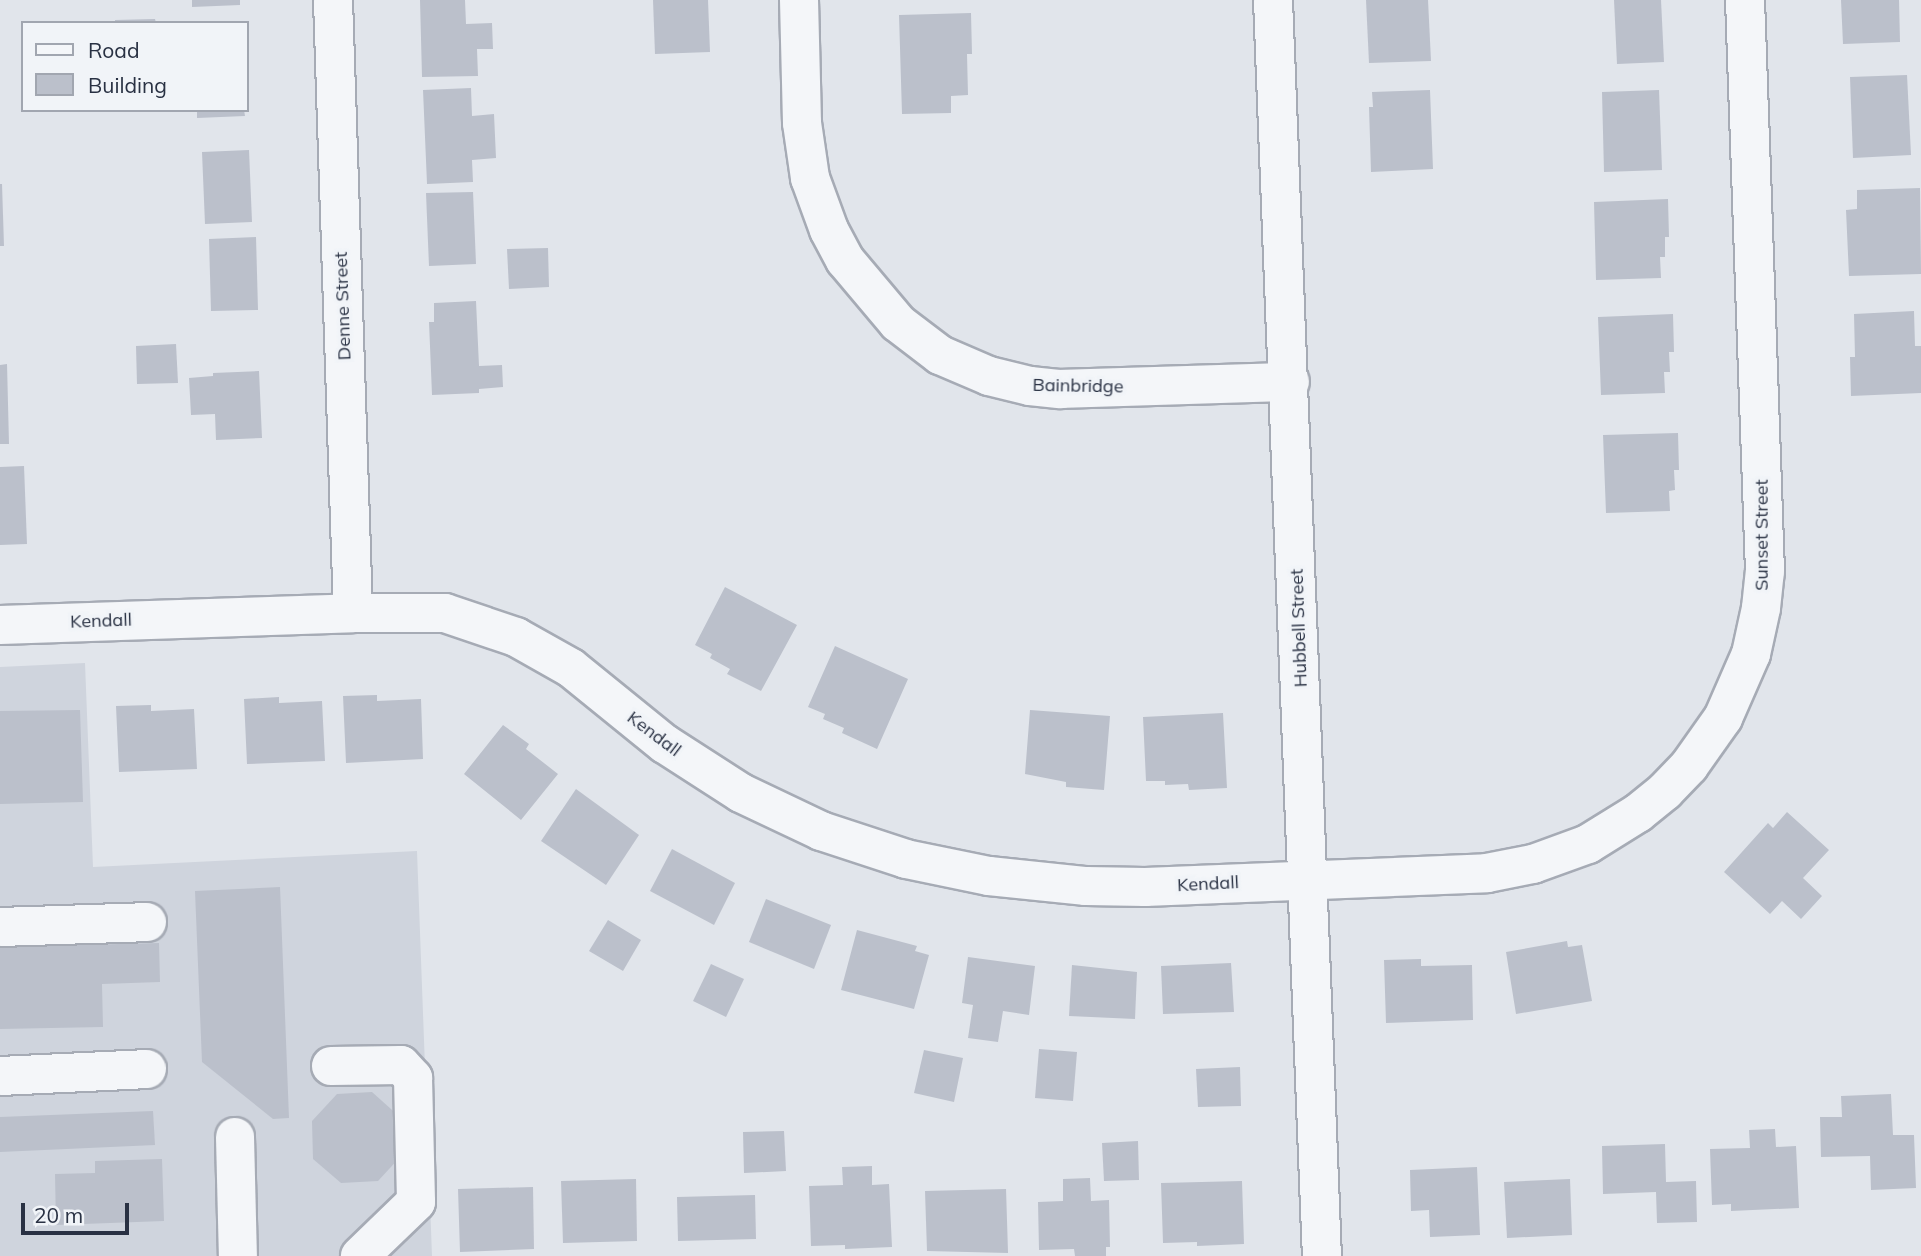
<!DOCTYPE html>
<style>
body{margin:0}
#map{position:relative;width:1921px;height:1256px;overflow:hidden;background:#e1e5eb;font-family:Mulish,sans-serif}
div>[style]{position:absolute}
.built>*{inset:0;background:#cfd4dd}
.building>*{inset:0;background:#bbc0cb}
.roads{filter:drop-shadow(2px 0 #a6abb5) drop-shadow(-2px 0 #a6abb5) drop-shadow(0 2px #a6abb5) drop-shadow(0 -2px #a6abb5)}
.minor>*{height:38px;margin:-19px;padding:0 19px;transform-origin:19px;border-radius:19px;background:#f4f6f9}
span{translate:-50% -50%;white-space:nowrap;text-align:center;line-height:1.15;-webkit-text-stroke:7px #f1f4f8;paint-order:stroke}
.street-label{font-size:18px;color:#293143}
.legend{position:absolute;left:21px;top:21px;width:228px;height:91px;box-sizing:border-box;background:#f1f4f8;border:2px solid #a1a6b0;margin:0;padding:9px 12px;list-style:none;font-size:21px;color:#293143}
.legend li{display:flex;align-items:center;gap:14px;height:35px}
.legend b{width:35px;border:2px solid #a1a6b0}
.scale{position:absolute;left:21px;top:1203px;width:108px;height:32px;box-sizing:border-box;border:4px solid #293143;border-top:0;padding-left:9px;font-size:21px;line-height:24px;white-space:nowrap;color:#293143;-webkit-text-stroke:5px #f1f4f8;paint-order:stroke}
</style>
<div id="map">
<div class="built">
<i style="clip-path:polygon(85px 663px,93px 867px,417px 851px,432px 1256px,0 1256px,0 667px)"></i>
</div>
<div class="building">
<i style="clip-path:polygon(192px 0,240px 0,240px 5px,192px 7px)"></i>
<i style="clip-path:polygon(420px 0,465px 0,466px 24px,492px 23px,493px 49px,477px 49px,478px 76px,422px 77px)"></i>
<i style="clip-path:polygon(653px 0,708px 0,710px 52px,655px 54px)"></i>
<i style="clip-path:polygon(1366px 0,1428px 0,1431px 61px,1369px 63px)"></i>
<i style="clip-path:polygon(1614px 0,1661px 0,1664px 62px,1617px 64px)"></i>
<i style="clip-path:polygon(1841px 0,1899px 0,1900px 42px,1843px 44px)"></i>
<i style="clip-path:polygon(971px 13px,972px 54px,967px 54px,968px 95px,951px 96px,951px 113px,902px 114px,899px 15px)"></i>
<i style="clip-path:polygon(155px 19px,156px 23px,115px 23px,115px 20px)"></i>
<i style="clip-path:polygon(1907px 75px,1911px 155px,1853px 158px,1850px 77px)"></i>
<i style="clip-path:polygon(471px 88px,472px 116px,494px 114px,496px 158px,472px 160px,473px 182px,427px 184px,423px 90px)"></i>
<i style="clip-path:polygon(1430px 90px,1433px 169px,1371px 172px,1369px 107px,1373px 107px,1372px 92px)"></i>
<i style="clip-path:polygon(1659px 90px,1662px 170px,1604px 172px,1602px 92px)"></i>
<i style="clip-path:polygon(197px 110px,244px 110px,245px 116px,197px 118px)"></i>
<i style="clip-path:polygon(249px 150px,252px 222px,205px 224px,202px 152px)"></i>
<i style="clip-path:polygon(0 184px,2px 184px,4px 246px,0 246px)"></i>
<i style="clip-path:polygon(1920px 188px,1921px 274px,1849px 276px,1846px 210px,1857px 209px,1857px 190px)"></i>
<i style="clip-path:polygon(473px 192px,476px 264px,429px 266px,426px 193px)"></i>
<i style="clip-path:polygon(1668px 199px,1669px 237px,1665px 237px,1665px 257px,1660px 257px,1661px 278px,1596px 280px,1594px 202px)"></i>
<i style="clip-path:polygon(256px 237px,258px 310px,211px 311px,209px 239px)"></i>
<i style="clip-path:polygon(548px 248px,549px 287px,509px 289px,507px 249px)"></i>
<i style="clip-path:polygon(476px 301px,479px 366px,502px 365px,503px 387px,479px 389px,479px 393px,432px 395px,429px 322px,434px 322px,434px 303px)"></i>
<i style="clip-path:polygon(1914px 311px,1915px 346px,1921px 346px,1921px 393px,1851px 396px,1850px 357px,1855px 357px,1854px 314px)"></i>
<i style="clip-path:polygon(1673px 314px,1674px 352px,1669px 352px,1670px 372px,1664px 372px,1665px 393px,1601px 395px,1598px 317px)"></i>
<i style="clip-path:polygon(176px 344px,178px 383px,137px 384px,136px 346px)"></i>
<i style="clip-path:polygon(7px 364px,9px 444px,0 444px,0 365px)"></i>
<i style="clip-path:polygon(259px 371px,262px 438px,216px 440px,215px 414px,191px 415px,189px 378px,213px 376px,213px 373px)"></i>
<i style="clip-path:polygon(1678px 433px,1679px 470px,1674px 470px,1675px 490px,1669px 491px,1670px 511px,1606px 513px,1603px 435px)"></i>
<i style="clip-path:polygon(24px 466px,27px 544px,0 545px,0 467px)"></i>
<i style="clip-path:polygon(725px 587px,797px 625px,761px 691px,727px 674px,730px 669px,710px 658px,712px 654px,695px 645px)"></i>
<i style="clip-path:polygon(835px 646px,908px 679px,877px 749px,842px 733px,844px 728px,823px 719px,825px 714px,808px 707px)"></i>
<i style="clip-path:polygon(377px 695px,377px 701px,421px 699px,423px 759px,346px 763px,343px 696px)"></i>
<i style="clip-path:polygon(279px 697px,279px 703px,322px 701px,325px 761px,247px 764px,244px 699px)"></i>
<i style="clip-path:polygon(151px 705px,151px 711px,194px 709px,197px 769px,119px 772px,116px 706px)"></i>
<i style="clip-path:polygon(80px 710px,83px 802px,0 804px,0 711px)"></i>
<i style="clip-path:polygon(1030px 710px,1110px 716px,1104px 790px,1066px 787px,1066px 782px,1025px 774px)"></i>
<i style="clip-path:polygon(1223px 713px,1227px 788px,1189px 790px,1188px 784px,1165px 785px,1165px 781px,1146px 781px,1143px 717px)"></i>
<i style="clip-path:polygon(503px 725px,529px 744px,526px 749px,558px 774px,521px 820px,464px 774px)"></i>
<i style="clip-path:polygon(576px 789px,639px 835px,606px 885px,541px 841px)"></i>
<i style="clip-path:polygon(1787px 812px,1829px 850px,1803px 878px,1822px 896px,1801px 919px,1782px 901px,1770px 914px,1724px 872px,1768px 823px,1773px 828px)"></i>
<i style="clip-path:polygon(672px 849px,735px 883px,714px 925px,650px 891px)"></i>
<i style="clip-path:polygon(280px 887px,289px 1118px,273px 1119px,202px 1062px,195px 891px)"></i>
<i style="clip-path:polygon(766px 899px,831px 925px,814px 969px,749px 942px)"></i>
<i style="clip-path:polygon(608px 920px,641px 940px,623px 971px,589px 951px)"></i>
<i style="clip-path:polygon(857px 930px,917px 946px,915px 951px,929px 955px,914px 1009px,841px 990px)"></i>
<i style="clip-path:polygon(1567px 941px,1568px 947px,1582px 945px,1592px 1001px,1516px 1014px,1506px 952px)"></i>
<i style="clip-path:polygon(159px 943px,160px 982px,102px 984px,103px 1027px,0 1029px,0 947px)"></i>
<i style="clip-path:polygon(968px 957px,1035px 966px,1029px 1015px,1003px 1011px,998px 1042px,968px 1038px,973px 1005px,962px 1003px)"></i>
<i style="clip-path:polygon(1421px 959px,1421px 966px,1472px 965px,1473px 1020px,1386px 1023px,1384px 960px)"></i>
<i style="clip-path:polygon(1231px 963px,1234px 1012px,1163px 1014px,1161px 966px)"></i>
<i style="clip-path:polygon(711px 964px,744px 979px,726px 1017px,693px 1001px)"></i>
<i style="clip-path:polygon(1072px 965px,1137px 972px,1135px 1019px,1069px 1016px)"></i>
<i style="clip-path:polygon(1039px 1049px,1077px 1052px,1073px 1101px,1035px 1098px)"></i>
<i style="clip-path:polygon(924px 1050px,963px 1058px,954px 1102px,914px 1093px)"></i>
<i style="clip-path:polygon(1240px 1067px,1241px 1106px,1198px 1107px,1196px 1069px)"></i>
<i style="clip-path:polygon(372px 1092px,401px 1118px,402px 1155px,378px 1181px,341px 1183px,313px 1159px,312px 1121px,337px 1094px)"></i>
<i style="clip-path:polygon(1891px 1094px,1893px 1135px,1914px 1135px,1916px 1188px,1871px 1190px,1870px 1156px,1821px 1157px,1820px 1117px,1842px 1117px,1841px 1096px)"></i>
<i style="clip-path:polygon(153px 1111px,155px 1145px,0 1152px,0 1117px)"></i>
<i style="clip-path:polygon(1775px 1129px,1776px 1147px,1796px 1146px,1799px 1208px,1731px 1211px,1731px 1204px,1712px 1205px,1710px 1149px,1750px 1148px,1749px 1130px)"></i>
<i style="clip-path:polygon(784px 1131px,786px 1171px,744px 1173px,743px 1132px)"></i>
<i style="clip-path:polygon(1138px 1141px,1139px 1180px,1104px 1181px,1102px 1143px)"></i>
<i style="clip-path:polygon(1665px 1144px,1666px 1182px,1696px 1181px,1697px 1222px,1657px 1223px,1656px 1192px,1603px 1194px,1602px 1146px)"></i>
<i style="clip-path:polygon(162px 1159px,164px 1221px,56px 1225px,55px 1174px,95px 1173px,95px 1161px)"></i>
<i style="clip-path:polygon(872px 1166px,872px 1185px,889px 1184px,892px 1247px,845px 1249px,845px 1245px,811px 1246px,809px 1186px,843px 1185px,842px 1167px)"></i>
<i style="clip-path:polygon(1477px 1167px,1480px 1235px,1430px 1237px,1429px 1210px,1411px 1211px,1410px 1170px)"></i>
<i style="clip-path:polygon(1090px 1178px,1091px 1201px,1109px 1200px,1110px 1247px,1106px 1247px,1106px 1256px,1075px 1256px,1074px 1249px,1039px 1250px,1038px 1202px,1063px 1201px,1063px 1179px)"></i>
<i style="clip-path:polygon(636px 1179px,637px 1241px,563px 1243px,561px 1181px)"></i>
<i style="clip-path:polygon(1570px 1179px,1572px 1235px,1507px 1238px,1504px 1182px)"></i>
<i style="clip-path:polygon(1242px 1181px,1244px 1244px,1197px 1246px,1197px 1242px,1163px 1243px,1161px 1183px)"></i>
<i style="clip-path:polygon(533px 1187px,534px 1249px,460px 1252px,458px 1189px)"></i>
<i style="clip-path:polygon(1006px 1189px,1008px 1253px,927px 1251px,925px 1191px)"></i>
<i style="clip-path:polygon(755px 1195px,756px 1239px,678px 1241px,677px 1197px)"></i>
</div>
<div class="roads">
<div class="minor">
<i style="left:333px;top:0;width:613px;rotate:88.13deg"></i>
<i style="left:799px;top:0;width:123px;rotate:88.6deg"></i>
<i style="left:802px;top:123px;width:56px;rotate:81.7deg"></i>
<i style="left:810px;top:178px;width:55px;rotate:69.9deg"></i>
<i style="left:829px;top:230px;width:34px;rotate:62deg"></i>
<i style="left:845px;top:260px;width:82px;rotate:49.9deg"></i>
<i style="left:898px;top:323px;width:53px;rotate:37.3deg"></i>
<i style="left:940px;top:355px;width:53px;rotate:23.2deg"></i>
<i style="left:989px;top:376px;width:42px;rotate:13.7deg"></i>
<i style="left:1030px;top:386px;width:31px;rotate:6deg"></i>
<i style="left:1061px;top:389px;width:229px;rotate:-1.8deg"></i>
<i style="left:1273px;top:0;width:1257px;rotate:87.77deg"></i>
<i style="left:0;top:625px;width:353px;rotate:-1.9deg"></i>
<i style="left:353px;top:613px;width:92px"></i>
<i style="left:445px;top:613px;width:75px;rotate:18.7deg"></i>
<i style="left:516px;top:637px;width:63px;rotate:29.4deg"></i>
<i style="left:571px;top:668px;width:121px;rotate:39deg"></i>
<i style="left:665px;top:744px;width:90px;rotate:32.8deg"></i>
<i style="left:741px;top:793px;width:89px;rotate:25.4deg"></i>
<i style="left:821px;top:831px;width:89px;rotate:18.2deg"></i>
<i style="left:906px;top:859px;width:85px;rotate:11.6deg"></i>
<i style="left:989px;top:876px;width:98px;rotate:5.9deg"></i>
<i style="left:1086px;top:886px;width:59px;rotate:1deg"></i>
<i style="left:1145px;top:887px;width:342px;rotate:-2.3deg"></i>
<i style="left:1487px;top:873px;width:47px;rotate:-11.1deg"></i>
<i style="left:1533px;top:864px;width:59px;rotate:-20deg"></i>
<i style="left:1588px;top:844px;width:59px;rotate:-31.8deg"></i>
<i style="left:1638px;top:813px;width:35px;rotate:-39deg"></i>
<i style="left:1665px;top:791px;width:35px;rotate:-46deg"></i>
<i style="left:1689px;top:766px;width:59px;rotate:-54.7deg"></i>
<i style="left:1723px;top:718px;width:70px;rotate:-66.4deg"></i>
<i style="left:1751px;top:654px;width:47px;rotate:-77.7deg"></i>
<i style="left:1761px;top:608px;width:36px;rotate:-84deg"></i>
<i style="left:1765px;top:572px;width:572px;rotate:-92deg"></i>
<i style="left:0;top:927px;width:147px;rotate:-1.9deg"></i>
<i style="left:331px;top:1066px;width:70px;rotate:-0.8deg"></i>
<i style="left:401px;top:1065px;width:18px;rotate:47deg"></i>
<i style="left:413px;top:1078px;width:124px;rotate:88.6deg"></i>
<i style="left:416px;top:1202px;width:78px;rotate:136deg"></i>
<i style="left:0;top:1076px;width:147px;rotate:-2.7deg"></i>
<i style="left:235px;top:1137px;width:119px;rotate:88.6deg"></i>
</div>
</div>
<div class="street-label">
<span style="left:343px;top:306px;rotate:-92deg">Denne Street</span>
<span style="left:1078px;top:386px;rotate:1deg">Bainbridge</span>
<span style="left:1762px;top:535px;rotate:-90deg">Sunset Street</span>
<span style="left:101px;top:621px;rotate:-2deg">Kendall</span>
<span style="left:1299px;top:628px;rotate:-92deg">Hubbell Street</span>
<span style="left:654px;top:734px;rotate:37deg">Kendall</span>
<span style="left:1208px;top:884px;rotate:-3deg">Kendall</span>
</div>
<ul class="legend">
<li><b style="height:9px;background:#f4f6f9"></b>Road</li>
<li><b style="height:19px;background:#bbc0cb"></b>Building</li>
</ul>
<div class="scale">20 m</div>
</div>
